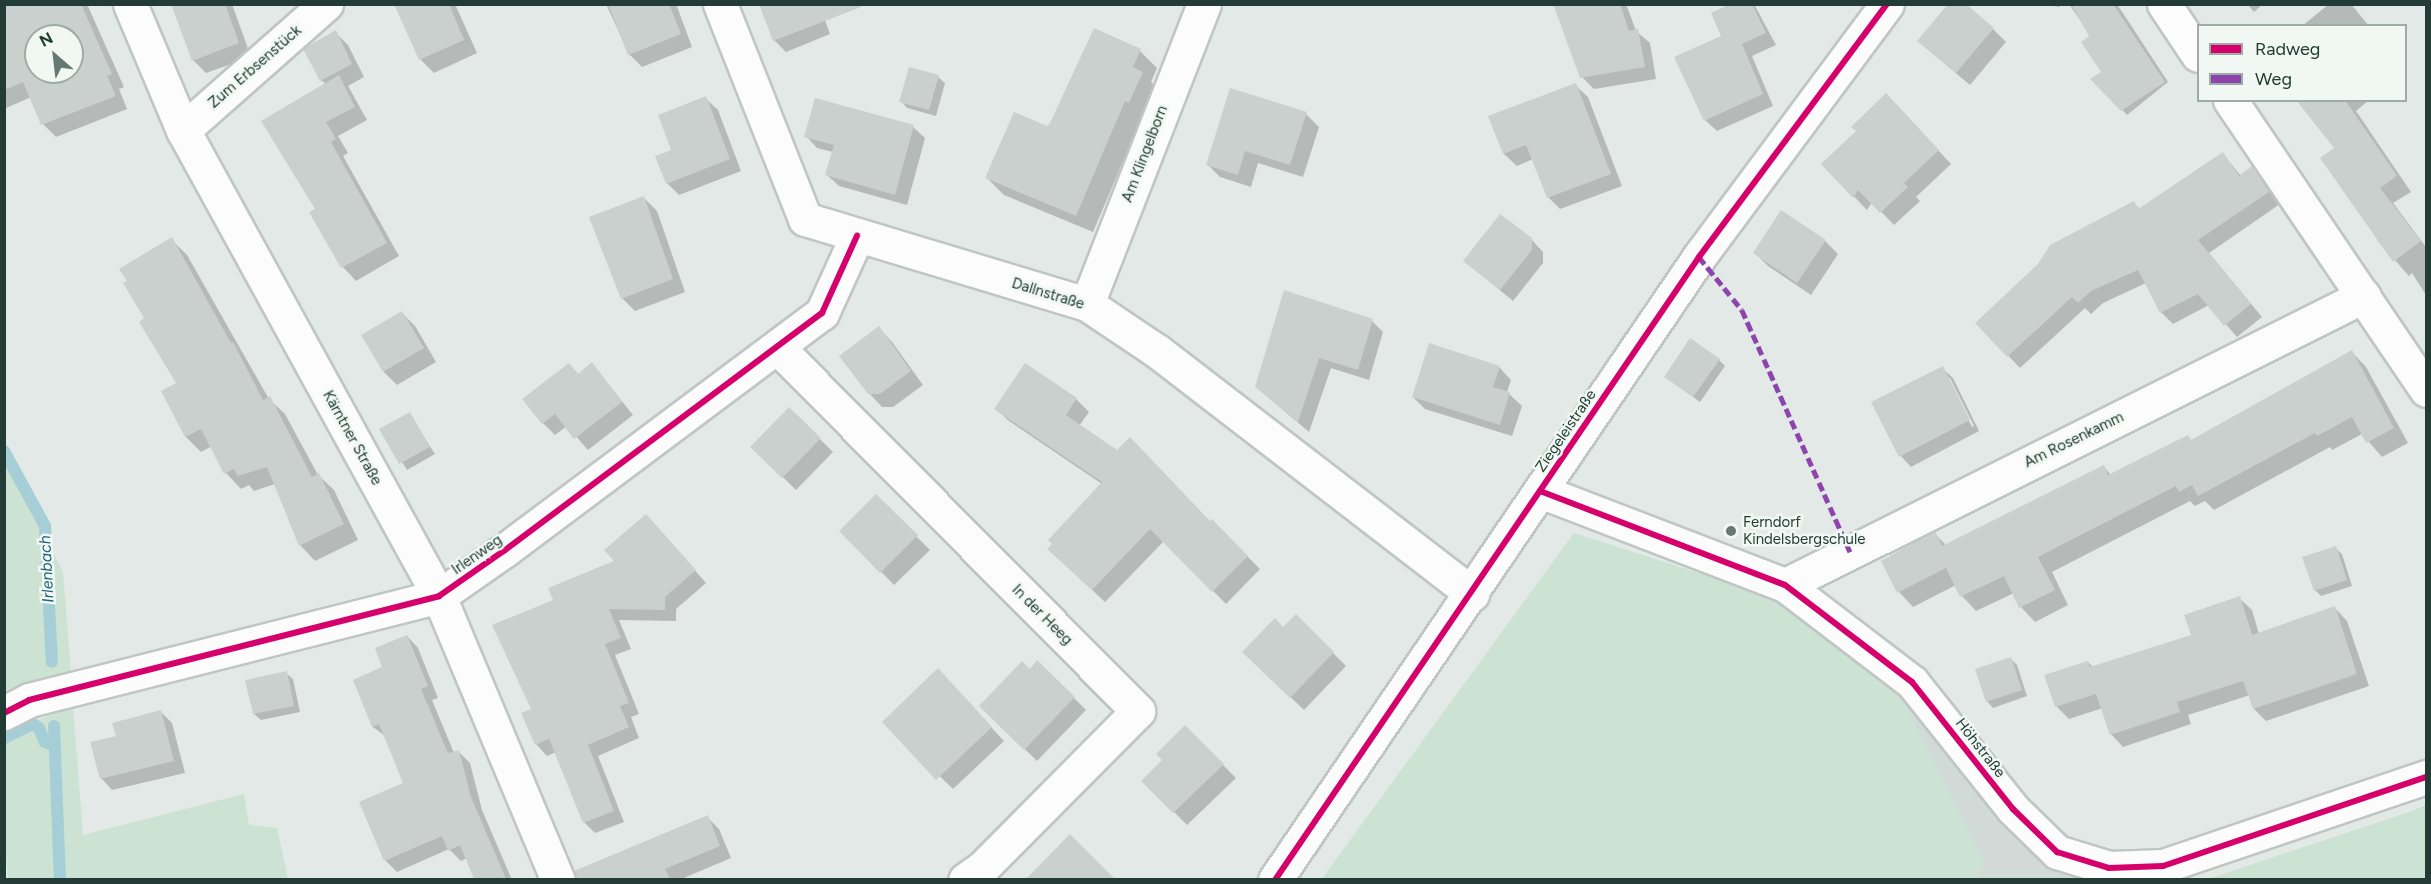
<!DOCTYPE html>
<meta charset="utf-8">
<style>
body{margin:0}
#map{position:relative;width:2431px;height:884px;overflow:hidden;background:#e3e9e6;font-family:Figtree,sans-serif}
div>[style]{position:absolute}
.built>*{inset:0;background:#d1dad6}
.green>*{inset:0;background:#cce2d3}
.shadow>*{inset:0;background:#0003}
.stream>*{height:12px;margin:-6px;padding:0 6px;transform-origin:6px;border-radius:6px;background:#a5ced6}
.building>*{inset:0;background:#cad0ce}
.roads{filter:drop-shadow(2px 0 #c0c6c3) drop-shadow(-2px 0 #c0c6c3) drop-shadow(0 2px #c0c6c3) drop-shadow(0 -2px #c0c6c3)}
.minor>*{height:33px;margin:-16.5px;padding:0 16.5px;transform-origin:16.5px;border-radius:16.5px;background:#fbfcfb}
.quiet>*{height:4.5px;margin-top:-2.25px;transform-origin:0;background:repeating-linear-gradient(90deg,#8e44ad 0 9px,transparent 0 13.5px)}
.cycleway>*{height:6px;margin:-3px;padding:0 3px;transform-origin:3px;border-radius:3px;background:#d6006c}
.dots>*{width:16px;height:16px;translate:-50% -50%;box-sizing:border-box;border:3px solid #f1f8f4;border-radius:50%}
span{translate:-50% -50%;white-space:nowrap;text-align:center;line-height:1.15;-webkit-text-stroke:5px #f1f8f4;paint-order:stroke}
.street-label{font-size:15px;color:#223b35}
.poi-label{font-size:15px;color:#223b35}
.left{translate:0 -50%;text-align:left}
.water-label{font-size:16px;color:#1d6375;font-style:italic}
.frame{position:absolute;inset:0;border:6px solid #223b35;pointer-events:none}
.legend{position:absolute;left:2197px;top:24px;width:210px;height:78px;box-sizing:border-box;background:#f1f8f4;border:2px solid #9eaca8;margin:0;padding:8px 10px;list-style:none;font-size:18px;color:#223b35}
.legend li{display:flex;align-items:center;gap:12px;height:30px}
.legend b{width:30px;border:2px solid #9eaca8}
.north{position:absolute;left:24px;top:24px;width:60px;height:60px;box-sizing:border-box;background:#f1f8f4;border:2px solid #9eaca8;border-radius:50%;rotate:332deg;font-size:16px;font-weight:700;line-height:24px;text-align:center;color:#223b35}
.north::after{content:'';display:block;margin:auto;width:21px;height:27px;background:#667873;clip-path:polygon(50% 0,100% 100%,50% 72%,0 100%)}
</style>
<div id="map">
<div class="built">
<i style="clip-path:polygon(1897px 689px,2055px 870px,2102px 879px,1976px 879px,1984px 863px)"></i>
</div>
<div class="green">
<i style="clip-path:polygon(4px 456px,63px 572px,71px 673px,5px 690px)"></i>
<i style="clip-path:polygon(1574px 533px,1783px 600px,1897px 689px,1984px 863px,1976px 880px,1321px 880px)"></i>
<i style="clip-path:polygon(73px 706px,83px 835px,244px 794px,249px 825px,277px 828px,288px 879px,8px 879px,4px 829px,4px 733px)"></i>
<i style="clip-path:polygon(2426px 805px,2426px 879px,2208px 879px,2409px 812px)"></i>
</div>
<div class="shadow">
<i style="clip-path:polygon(evenodd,5px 4px,87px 4px,124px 87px,119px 89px,127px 109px,56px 137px,43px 124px,31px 97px,4px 109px,5px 4px,36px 36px,72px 36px,72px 72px,36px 72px,36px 36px)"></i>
<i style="clip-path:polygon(172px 4px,232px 4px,251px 57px,206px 73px,193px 60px)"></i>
<i style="clip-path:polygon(406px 4px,455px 4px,477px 53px,434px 73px,421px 60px,398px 8px)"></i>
<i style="clip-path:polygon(606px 4px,676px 4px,692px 47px,642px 67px,629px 54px)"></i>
<i style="clip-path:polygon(819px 4px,830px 34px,786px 52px,774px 40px)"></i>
<i style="clip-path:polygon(1555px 4px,1626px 4px,1636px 31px,1650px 43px,1656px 79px,1594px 89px,1582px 77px)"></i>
<i style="clip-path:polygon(1734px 4px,1754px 4px,1776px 45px,1752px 56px,1773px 106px,1717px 131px,1705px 120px,1723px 36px)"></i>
<i style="clip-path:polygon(2045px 4px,2063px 4px,2059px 7px)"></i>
<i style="clip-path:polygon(2069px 4px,2117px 4px,2168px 82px,2127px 115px,2093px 79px,2103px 73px,2091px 36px)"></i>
<i style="clip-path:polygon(2247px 4px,2263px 4px,2254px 12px)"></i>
<i style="clip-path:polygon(2329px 4px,2351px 4px,2369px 26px,2302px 26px)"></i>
<i style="clip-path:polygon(1993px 29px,2006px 42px,1970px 85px,1933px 54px)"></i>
<i style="clip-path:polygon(335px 32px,348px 45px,364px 77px,348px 86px,367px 120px,338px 136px,348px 153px,343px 156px,399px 256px,356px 281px,343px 267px,311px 213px,317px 210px,326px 84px,321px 80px)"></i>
<i style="clip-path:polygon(1140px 51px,1157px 68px,1151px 82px,1160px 91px,1146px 119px,1142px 117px,1093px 232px,1004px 195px,987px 178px)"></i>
<i style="clip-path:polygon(938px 77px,945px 83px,936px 116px,907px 108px,901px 101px)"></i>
<i style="clip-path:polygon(1575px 85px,1588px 97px,1622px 186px,1560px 209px,1548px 197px,1533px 159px,1517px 166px,1504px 154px,1490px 117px)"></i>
<i style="clip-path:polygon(705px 98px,718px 110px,741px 171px,679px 195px,667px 183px,673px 151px)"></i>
<i style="clip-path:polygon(2298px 100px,2369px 100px,2356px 111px,2411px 192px,2393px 203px,2426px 247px,2426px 295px,2412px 273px,2409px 276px,2378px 241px,2336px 148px)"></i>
<i style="clip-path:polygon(1899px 108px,1951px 164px,1916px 197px,1920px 201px,1894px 225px,1872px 202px,1867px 210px,1823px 164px)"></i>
<i style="clip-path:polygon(1306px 114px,1319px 127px,1303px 177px,1258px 163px,1251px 187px,1220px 177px,1207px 164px)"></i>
<i style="clip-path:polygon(913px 127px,925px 138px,907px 205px,839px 186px,827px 175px,833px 152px,817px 148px,806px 136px)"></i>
<i style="clip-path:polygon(2223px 154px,2241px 176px,2252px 168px,2280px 204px,2209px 253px,2262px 317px,2237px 337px,2209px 305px,2173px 324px,2161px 312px,2146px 283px,2103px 303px,2091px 314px,2085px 308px,2020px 368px,1977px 323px,2133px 203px,2140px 209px)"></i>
<i style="clip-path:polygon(644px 198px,657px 211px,685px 292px,635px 311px,622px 298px)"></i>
<i style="clip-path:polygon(171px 239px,187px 255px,269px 399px,285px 414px,318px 475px,334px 490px,358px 540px,315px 561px,300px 545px,275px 484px,254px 491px,249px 485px,241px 489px,226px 473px,212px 446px,201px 452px,186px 437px,163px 392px,178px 384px,146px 319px)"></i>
<i style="clip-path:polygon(1531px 239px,1543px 252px,1543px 263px,1513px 301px,1465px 261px)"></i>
<i style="clip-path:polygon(1825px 241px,1838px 254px,1811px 295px,1768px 266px,1755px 253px)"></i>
<i style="clip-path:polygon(402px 313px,415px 326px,436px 362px,397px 385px,384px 372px,363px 335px)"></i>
<i style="clip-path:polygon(1372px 321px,1383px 332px,1369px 380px,1331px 368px,1309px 432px,1256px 387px)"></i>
<i style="clip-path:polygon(879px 328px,892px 342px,923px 385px,893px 407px,882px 407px,869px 393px)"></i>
<i style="clip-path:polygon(2352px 352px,2366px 367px,2408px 443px,2382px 457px,2362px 434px,2332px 450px,2330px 447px,2214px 510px,2205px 501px,2195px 506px,2190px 501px,2052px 572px,2068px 605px,2035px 622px,2021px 607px,2014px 593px,1976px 611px,1962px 596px,1956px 585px,1913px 607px,1899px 592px,1883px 562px,1934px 533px,1946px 545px,2104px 467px,2111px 475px,2192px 441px)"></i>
<i style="clip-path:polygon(1719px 360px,1725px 366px,1700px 402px,1666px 377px)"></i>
<i style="clip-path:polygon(592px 364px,633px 415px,588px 450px,567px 426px,555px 435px,543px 423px,569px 365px,579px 375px)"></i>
<i style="clip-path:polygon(1499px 367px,1511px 380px,1507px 392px,1522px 406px,1512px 436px,1425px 409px,1413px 397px)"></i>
<i style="clip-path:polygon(evenodd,1942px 368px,1953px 378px,1979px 431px,1911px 467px,1901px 456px,1873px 403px,1942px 368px,1947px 378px,1950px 378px,1974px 426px,1972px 427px,1947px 378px)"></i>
<i style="clip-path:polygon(1076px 399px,1089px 412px,1079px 426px,1210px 523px,1212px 521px,1260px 569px,1226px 604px,1164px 541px,1105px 602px,1062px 562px,1102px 484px,1009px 421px,996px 409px)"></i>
<i style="clip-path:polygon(789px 409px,833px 452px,796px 490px,752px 447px)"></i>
<i style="clip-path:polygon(409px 414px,435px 454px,407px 470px,381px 429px)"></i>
<i style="clip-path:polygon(876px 496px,930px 550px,894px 585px,842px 531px)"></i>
<i style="clip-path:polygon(657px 527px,706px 583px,676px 609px,676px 621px,619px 620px,631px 649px,615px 655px,639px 714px,631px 717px,639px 738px,598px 756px,624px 822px,595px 833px,584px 822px,556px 752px,547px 756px,536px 744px,533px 710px,555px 601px,616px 561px)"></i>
<i style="clip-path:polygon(2335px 548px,2342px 554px,2352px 586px,2321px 596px,2315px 590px)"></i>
<i style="clip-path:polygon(2239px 598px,2252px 610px,2259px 634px,2335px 608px,2347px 621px,2369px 686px,2266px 721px,2254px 709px,2250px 695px,2188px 715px,2191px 724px,2123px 747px,2111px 734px,2103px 708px,2069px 719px,2057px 707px,2046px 676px,2088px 662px,2094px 668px,2193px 636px)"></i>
<i style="clip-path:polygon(1296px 616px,1346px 666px,1304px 710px,1244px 652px,1284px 629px)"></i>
<i style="clip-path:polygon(407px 636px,418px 648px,438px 698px,432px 700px,454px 753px,459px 752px,470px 763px,482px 810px,512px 880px,476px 880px,467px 858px,461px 861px,449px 849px,397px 872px,386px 861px,361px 803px,405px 784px,386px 737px,373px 727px,355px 681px,384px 668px)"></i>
<i style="clip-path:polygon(2011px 659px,2017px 665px,2027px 696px,1993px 708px,1987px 701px)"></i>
<i style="clip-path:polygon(1038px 662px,1086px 710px,1037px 761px,981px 706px,1030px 671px)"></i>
<i style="clip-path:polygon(286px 673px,293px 679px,300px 712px,261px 720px,254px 714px)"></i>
<i style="clip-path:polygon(951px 684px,1004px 741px,953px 789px,884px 722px)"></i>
<i style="clip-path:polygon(161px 712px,172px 723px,185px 773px,112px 790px,101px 778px,117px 737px)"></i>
<i style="clip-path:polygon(1185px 727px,1236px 778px,1187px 825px,1143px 781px,1164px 760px)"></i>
<i style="clip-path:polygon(707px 817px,719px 829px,731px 858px,679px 880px,617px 880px,608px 858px)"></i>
<i style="clip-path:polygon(1070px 837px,1113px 880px,1047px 880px,1044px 877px)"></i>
</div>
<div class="stream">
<i style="left:4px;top:451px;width:85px;rotate:61.3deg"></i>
<i style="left:45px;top:526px;width:136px;rotate:87.1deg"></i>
<i style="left:54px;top:726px;width:154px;rotate:87.8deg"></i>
<i style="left:4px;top:738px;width:32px;rotate:-26deg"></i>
<i style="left:33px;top:724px;width:7px;rotate:34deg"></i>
<i style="left:39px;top:728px;width:15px;rotate:67deg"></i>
<i style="left:45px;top:742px;width:10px;rotate:17deg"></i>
</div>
<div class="building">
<i style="clip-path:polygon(evenodd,4px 4px,81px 4px,112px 74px,107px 76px,116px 96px,41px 125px,23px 82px,4px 90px,4px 4px,36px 36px,72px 36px,72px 72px,36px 72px,36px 36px)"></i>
<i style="clip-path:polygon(171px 4px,225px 4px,239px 43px,192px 61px)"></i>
<i style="clip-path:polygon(394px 4px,449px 4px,464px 40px,419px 60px)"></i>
<i style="clip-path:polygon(608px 4px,669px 4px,681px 34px,628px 55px)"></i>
<i style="clip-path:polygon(759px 4px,861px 4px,861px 7px,773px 41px)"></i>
<i style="clip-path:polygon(1553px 4px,1620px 4px,1629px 31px,1638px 29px,1645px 67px,1580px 78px)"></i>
<i style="clip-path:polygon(1730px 4px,1752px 4px,1766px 33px,1742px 44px,1763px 94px,1704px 121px,1674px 57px,1721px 36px,1711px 13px)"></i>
<i style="clip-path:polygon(1948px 4px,1966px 4px,1994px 28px,1956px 73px,1917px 41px)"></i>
<i style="clip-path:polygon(2071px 4px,2113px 4px,2165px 82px,2121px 111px,2090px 79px,2101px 72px,2081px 42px,2089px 36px)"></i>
<i style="clip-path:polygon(1094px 28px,1141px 49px,1133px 67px,1143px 72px,1129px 103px,1125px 101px,1076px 216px,985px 178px,1014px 112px,1047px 126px,1050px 123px)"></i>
<i style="clip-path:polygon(336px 30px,352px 64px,320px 81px,303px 49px)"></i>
<i style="clip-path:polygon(909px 67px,939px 75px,929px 110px,899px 102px)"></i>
<i style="clip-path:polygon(339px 75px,355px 107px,326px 122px,336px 139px,331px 142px,387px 243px,341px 268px,309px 212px,315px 209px,261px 121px)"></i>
<i style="clip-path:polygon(1576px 83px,1611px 174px,1547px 198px,1526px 145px,1503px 154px,1488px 116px)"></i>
<i style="clip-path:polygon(1230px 88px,1307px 112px,1290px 165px,1245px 151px,1238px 175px,1206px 165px)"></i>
<i style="clip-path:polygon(1886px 93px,1939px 150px,1904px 183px,1908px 187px,1880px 213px,1858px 190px,1853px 198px,1821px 164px,1856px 131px,1851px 127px)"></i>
<i style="clip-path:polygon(706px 96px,730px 159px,666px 184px,655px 156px,671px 150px,658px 115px)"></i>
<i style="clip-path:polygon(815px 98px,914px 125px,895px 195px,825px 175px,834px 145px,804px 137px)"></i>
<i style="clip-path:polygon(2296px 100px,2345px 100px,2397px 176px,2380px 188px,2421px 241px,2393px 262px,2320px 158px,2334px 148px)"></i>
<i style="clip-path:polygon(2223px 152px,2239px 176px,2252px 166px,2269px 192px,2198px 240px,2251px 304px,2224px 326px,2198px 294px,2160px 313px,2138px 270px,2091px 291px,2078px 303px,2072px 297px,2007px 357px,1975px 323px,2038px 264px,2050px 245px,2134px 201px,2138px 209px)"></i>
<i style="clip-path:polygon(644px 196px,673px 279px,621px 299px,589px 217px)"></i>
<i style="clip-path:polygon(1781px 210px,1826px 240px,1797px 283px,1753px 253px)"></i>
<i style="clip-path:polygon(1500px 214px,1532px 238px,1532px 250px,1500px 290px,1463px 261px)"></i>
<i style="clip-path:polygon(172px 237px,231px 343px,233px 342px,263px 400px,270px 396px,312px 477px,319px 473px,344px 524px,299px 546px,267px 467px,238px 476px,234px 469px,224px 474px,201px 429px,185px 437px,161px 391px,176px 383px,139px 322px,144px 318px,123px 283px,127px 281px,119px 269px)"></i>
<i style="clip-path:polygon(1284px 290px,1373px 319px,1358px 370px,1319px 358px,1298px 422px,1255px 387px)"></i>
<i style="clip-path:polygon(402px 311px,424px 348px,383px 372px,361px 335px)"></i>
<i style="clip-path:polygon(879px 326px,911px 371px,880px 394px,868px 394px,839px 356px)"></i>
<i style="clip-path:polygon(1690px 338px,1720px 359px,1693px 397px,1664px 377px)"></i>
<i style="clip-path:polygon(1429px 343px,1500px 366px,1493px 387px,1510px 392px,1500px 425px,1412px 397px)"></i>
<i style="clip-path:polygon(2352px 350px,2394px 428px,2366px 443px,2352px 417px,2317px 436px,2315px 433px,2198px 496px,2192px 485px,2179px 492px,2176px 486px,2038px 557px,2055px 590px,2019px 608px,2004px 576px,1960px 597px,1946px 568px,1897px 593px,1881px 561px,1935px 531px,1942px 546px,2104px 465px,2108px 475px,2188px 435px,2191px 440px)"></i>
<i style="clip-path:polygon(592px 362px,622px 402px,574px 439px,555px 414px,542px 424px,522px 399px,569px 363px,578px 374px)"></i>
<i style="clip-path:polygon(1025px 363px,1077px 398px,1066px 415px,1117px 450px,1130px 437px,1210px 521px,1212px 519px,1248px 556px,1212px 592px,1150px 529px,1092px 590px,1047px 549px,1052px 544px,1048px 540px,1102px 482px,994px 409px)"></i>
<i style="clip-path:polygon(1943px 366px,1970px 420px,1899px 457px,1871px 402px)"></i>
<i style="clip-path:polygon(789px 407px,821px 438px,782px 478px,750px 447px)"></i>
<i style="clip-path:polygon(410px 412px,430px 447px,399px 464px,379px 429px)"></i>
<i style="clip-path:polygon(876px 494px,918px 535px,880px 573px,839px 531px)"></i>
<i style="clip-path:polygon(646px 514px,696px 570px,665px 597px,665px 610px,609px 609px,621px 638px,605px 644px,629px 703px,620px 706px,629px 727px,588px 745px,614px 811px,583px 823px,549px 739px,535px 745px,521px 713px,531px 709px,492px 625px,553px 600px,548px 588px,614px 561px,604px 550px)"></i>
<i style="clip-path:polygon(2336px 546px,2347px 580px,2314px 591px,2302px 557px)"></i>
<i style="clip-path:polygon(2240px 596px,2252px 635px,2335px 606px,2357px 674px,2253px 709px,2243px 681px,2177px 702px,2180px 712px,2110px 735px,2096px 694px,2055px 707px,2044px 675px,2088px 661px,2090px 667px,2191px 635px,2184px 615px)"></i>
<i style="clip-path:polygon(1296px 614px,1334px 652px,1290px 698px,1242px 652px,1275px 618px,1283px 627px)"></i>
<i style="clip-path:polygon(407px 635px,428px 686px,421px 689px,448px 753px,459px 750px,471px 797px,506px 879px,474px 879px,460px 845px,448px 851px,442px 836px,384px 861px,359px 802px,403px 783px,379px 724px,372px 727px,353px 680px,382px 667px,375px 648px)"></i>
<i style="clip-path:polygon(2011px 657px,2022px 690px,1986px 702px,1975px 669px)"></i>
<i style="clip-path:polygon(1037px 660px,1075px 697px,1024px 750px,979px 706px,1022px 661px,1030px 669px)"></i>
<i style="clip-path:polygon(938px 668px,992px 727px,936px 780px,882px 722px)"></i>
<i style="clip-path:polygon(287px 671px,294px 706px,253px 714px,245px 680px)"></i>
<i style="clip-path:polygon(161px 710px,174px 761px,100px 779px,90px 742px,116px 736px,112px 723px)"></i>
<i style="clip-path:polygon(1185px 725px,1224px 764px,1173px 813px,1141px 781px,1162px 760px,1156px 754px)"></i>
<i style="clip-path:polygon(708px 815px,720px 846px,665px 869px,670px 879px,576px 879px,574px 871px)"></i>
<i style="clip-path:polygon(1070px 834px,1115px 879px,1026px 879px)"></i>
</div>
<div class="roads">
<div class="minor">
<i style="left:130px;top:4px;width:137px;rotate:67.2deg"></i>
<i style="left:183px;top:130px;width:532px;rotate:61.22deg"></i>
<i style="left:439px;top:596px;width:308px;rotate:67.3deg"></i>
<i style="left:720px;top:4px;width:231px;rotate:68.4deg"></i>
<i style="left:805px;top:219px;width:295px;rotate:16.8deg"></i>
<i style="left:1087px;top:304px;width:84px;rotate:33.9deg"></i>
<i style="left:1157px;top:351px;width:398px;rotate:37.6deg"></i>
<i style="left:2164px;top:4px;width:61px;rotate:56.3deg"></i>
<i style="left:2230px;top:100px;width:350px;rotate:55.9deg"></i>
<i style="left:183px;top:130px;width:191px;rotate:-41.4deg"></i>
<i style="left:1087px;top:304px;width:322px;rotate:-68.7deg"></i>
<i style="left:777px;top:347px;width:513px;rotate:45.24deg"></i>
<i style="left:1138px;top:711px;width:220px;rotate:134.8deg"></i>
<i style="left:983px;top:867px;width:22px;rotate:144deg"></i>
<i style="left:1540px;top:491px;width:262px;rotate:21deg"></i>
<i style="left:1785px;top:585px;width:160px;rotate:37.4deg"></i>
<i style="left:1912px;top:682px;width:162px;rotate:51.5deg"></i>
<i style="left:2013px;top:809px;width:62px;rotate:44.3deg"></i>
<i style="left:2057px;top:852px;width:54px;rotate:17.1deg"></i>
<i style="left:2109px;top:868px;width:54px;rotate:-2.1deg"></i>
<i style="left:2163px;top:866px;width:278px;rotate:-18.7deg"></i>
<i style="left:1785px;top:585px;width:647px;rotate:-26.53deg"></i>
<i style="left:4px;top:713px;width:28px;rotate:-27deg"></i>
<i style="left:29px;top:700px;width:423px;rotate:-14.2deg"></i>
<i style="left:439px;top:596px;width:80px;rotate:-34.9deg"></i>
<i style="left:505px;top:550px;width:396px;rotate:-36.8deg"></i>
<i style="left:822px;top:313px;width:85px;rotate:-65.6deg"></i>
<i style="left:1275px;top:880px;width:754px;rotate:-55.76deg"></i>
<i style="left:1699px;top:257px;width:315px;rotate:-53.4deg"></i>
</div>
</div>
<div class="quiet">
<i style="left:1699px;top:257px;width:68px;rotate:50.9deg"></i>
<i style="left:1742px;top:310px;width:265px;rotate:65.9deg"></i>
</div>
<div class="cycleway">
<i style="left:1540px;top:491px;width:262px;rotate:21deg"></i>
<i style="left:1785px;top:585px;width:160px;rotate:37.4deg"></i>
<i style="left:1912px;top:682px;width:162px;rotate:51.5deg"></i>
<i style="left:2013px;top:809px;width:62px;rotate:44.3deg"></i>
<i style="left:2057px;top:852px;width:54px;rotate:17.1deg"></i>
<i style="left:2109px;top:868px;width:54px;rotate:-2.1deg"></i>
<i style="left:2163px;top:866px;width:278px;rotate:-18.7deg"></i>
<i style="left:4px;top:713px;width:28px;rotate:-27deg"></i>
<i style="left:29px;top:700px;width:423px;rotate:-14.2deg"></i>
<i style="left:439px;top:596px;width:80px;rotate:-34.9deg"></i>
<i style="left:505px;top:550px;width:396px;rotate:-36.8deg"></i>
<i style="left:822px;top:313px;width:85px;rotate:-65.6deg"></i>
<i style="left:1275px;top:880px;width:754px;rotate:-55.76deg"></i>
<i style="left:1699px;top:257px;width:315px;rotate:-53.4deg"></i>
</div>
<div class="dots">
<i style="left:1731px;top:531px;background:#667873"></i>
</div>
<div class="street-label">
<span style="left:255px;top:67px;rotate:-41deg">Zum Erbsenstück</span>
<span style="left:1145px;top:154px;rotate:-69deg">Am Klingelborn</span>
<span style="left:1048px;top:294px;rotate:17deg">Dallnstraße</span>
<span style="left:1566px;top:431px;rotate:-56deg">Ziegeleistraße</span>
<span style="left:352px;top:438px;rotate:61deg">Kärntner Straße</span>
<span style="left:2074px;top:440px;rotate:-26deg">Am Rosenkamm</span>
<span style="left:477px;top:555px;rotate:-35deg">Irlenweg</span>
<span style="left:1042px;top:615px;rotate:45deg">In der Heeg</span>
<span style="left:1980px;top:748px;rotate:52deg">Höhstraße</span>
</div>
<div class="poi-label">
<span class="left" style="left:1743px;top:531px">Ferndorf<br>Kindelsbergschule</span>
</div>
<div class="water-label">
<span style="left:47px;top:569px;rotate:-93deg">Irlenbach</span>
</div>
<div class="frame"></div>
<ul class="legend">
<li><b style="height:8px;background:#d6006c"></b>Radweg</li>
<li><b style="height:8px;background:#8e44ad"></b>Weg</li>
</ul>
<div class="north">N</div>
</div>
